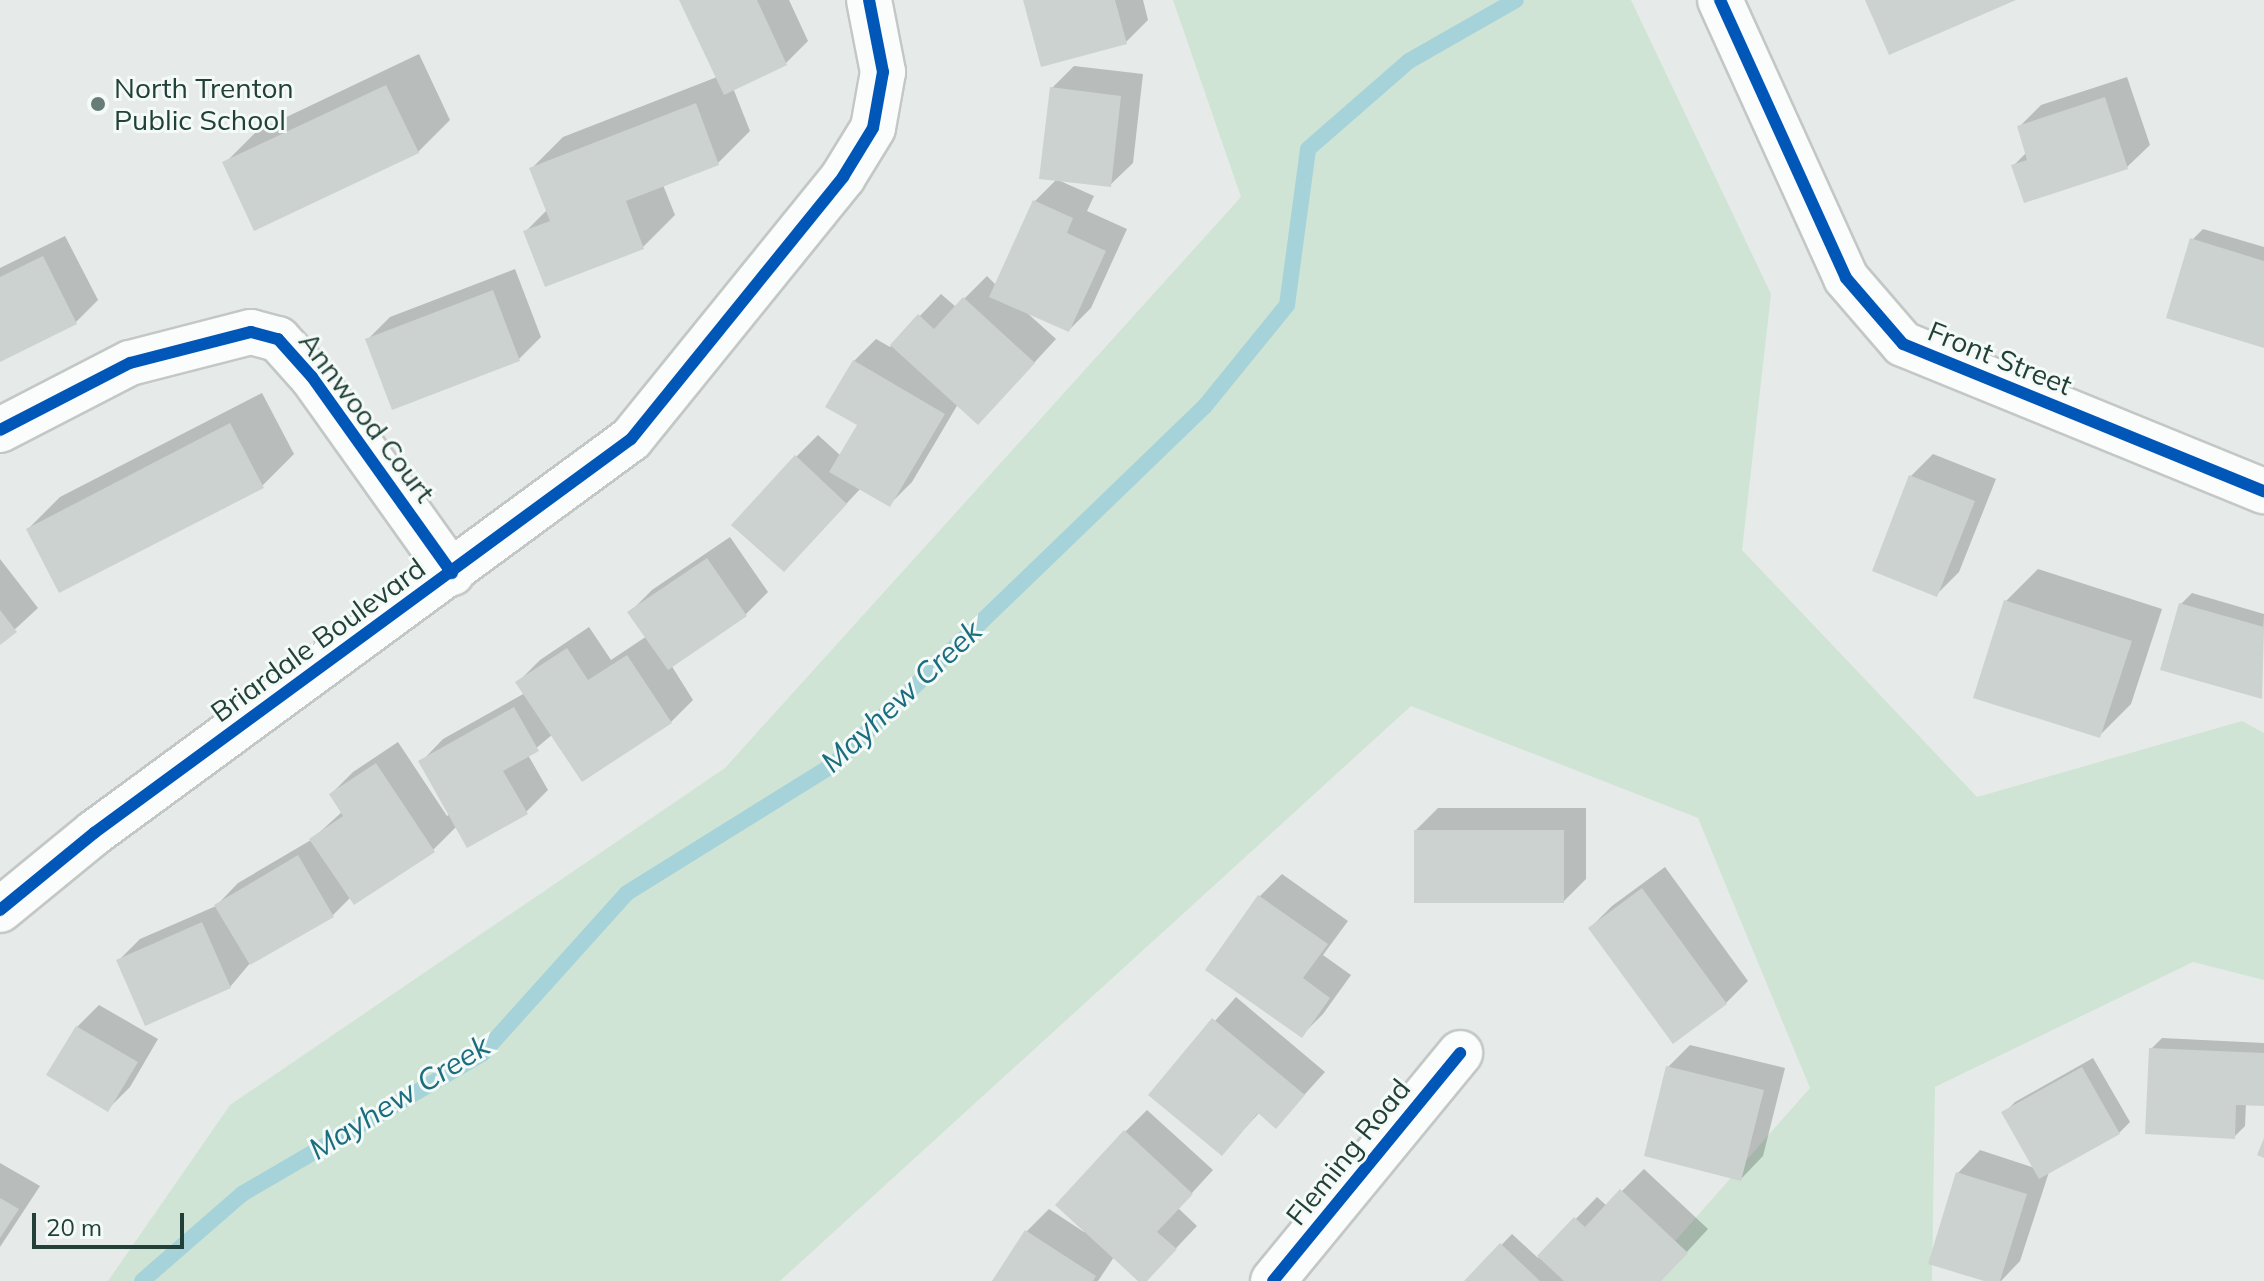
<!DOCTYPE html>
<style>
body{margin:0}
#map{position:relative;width:2264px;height:1281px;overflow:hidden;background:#e6ebe9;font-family:Mulish,sans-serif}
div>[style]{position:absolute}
.green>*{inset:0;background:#cfe4d5}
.shadow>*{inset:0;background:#0003}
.stream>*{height:16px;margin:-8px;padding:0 8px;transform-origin:8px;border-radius:8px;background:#a6d2da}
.building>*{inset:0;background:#ccd2d0}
.roads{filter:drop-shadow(2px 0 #c3c8c6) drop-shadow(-2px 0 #c3c8c6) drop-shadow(0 2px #c3c8c6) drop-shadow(0 -2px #c3c8c6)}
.street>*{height:44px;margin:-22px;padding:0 22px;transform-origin:22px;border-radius:22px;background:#fbfcfc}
.cycleway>*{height:12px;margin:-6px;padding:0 6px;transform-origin:6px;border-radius:6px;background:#0057b8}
.dots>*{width:22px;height:22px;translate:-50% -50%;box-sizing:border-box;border:4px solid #f4faf7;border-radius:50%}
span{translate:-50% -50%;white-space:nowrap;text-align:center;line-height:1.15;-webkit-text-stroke:6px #f4faf7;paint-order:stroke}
.poi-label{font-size:28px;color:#224038}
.left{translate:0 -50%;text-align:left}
.street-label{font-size:28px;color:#224038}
.water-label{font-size:30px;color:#1a6d7e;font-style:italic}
.scale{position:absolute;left:32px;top:1213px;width:152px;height:36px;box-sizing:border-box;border:4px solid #224038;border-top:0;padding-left:10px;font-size:24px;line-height:28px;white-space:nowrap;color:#224038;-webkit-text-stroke:6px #f4faf7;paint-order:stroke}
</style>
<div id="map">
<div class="green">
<i style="clip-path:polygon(1173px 0,1631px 0,1771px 294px,1742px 550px,1977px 797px,2242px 721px,2264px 733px,2264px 980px,2193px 962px,1935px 1087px,1932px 1281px,1640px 1281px,1810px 1088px,1698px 818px,1411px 706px,780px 1281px,108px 1281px,230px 1105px,725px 768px,1241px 197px)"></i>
</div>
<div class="shadow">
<i style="clip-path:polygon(681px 0,789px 0,808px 41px,786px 63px,733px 88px,750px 131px,718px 163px,663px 185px,675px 215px,643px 247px,526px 231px,547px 210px,531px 169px,563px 137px,717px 77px)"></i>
<i style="clip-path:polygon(1025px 0,1143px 0,1148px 20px,1126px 42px)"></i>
<i style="clip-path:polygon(419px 54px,450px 120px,418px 152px,225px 163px,257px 131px)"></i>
<i style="clip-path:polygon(1074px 66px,1143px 74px,1133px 163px,1110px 185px,1058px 180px,1094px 196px,1087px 211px,1127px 229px,1091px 308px,1069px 330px,1025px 311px,1056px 339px,1000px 400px,958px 404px,912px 482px,890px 504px,861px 488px,806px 547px,796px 457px,818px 435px,841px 456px,860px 424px,854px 361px,876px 339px,890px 347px,941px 294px,956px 307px,987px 276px,996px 285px,1034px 202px,1057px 179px,1052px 88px)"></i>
<i style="clip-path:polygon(2127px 77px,2150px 145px,2127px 167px,2013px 166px,2027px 152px,2019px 127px,2041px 105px)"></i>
<i style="clip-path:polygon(2203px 229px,2264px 247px,2264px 346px,2192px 240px)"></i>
<i style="clip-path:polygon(65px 236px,98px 300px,76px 322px,0 359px,0 268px)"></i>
<i style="clip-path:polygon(515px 269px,541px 337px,519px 359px,368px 339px,390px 317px)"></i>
<i style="clip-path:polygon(262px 393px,294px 454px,262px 486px,28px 529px,60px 497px)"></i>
<i style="clip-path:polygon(1933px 454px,1996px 479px,1959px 572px,1937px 594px,1911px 476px)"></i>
<i style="clip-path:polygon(730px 537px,768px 592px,746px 614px,671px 665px,693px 700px,671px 722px,583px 780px,553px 734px,528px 755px,548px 790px,526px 812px,457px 826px,433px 850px,351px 897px,333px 915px,251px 962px,230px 987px,118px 961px,140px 939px,216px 906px,238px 883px,311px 840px,343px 811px,331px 794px,353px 772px,398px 742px,447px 816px,450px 814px,421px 762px,443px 739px,525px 693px,518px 682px,540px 660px,589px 627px,611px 660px,647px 636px,630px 612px,652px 590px)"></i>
<i style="clip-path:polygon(0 559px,38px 608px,0 643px)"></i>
<i style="clip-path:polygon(2038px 569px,2162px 609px,2131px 704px,2099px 736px,2006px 601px)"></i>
<i style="clip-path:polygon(2192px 593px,2264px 614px,2261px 696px,2181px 604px)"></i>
<i style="clip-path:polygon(1438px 808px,1586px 808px,1586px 879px,1564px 901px,1416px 830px)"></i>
<i style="clip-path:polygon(1665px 867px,1748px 981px,1726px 1003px,1590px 928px,1612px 906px)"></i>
<i style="clip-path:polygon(1282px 874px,1348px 921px,1323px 955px,1351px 975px,1323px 1014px,1301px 1036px,1208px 969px,1260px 896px)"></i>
<i style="clip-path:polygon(1236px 997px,1325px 1072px,1276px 1126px,1260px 1112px,1222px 1153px,1151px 1094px)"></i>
<i style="clip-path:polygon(99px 1005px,158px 1039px,130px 1087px,108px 1109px,77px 1027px)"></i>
<i style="clip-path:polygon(2162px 1038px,2264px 1043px,2264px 1104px,2246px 1103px,2245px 1126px,2234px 1137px,2151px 1049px)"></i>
<i style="clip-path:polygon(1690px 1045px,1785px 1068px,1763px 1156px,1741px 1179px,1668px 1067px)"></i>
<i style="clip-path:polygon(2093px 1058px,2130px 1122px,2119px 1133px,2049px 1172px,2020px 1261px,2001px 1281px,1991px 1281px,1958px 1173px,1980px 1150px,2035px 1168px,2004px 1113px,2015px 1102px)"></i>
<i style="clip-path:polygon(1147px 1110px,1213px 1170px,1178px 1208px,1197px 1226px,1145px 1281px,1114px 1257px,1098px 1281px,994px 1281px,1027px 1231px,1049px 1209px,1084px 1232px,1125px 1132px)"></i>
<i style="clip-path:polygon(0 1163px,40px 1186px,0 1247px)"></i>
<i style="clip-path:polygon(1644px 1169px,1708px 1229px,1660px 1281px,1467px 1281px,1512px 1234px,1538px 1258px,1597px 1197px,1607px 1206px)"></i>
</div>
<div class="stream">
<i style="left:142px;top:1281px;width:133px;rotate:-41deg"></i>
<i style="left:242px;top:1194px;width:279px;rotate:-30.3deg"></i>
<i style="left:483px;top:1053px;width:215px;rotate:-48deg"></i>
<i style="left:627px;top:893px;width:243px;rotate:-31.9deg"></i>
<i style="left:833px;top:765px;width:517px;rotate:-43.98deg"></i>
<i style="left:1205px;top:406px;width:130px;rotate:-50.9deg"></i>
<i style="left:1287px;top:305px;width:157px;rotate:-82.3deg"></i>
<i style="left:1308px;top:149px;width:134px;rotate:-41.1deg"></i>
<i style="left:1409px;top:61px;width:123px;rotate:-29.7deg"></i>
</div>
<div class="building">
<i style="clip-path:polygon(679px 0,757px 0,787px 65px,724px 95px)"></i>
<i style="clip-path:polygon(1023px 0,1115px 0,1127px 44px,1041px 67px)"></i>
<i style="clip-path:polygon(1865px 0,2016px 0,1889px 55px)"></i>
<i style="clip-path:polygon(386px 85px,419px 153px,254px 231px,222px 162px)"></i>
<i style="clip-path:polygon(1050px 87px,1121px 96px,1111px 187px,1039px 179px)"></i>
<i style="clip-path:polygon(2105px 97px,2128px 169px,2024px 203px,2011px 165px,2027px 160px,2017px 126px)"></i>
<i style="clip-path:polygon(696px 103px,719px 165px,626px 201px,644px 249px,545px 287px,523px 231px,550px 221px,529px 168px)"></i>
<i style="clip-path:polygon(1033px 200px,1073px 218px,1067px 233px,1106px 251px,1069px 332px,989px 297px)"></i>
<i style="clip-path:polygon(2190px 238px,2264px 261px,2264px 348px,2166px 318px)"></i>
<i style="clip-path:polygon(43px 256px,77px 324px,0 362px,0 277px)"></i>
<i style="clip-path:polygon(493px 290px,520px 361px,392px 410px,365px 339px)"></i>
<i style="clip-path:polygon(963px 297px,1035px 363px,978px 425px,890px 345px,918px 314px,934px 329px)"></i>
<i style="clip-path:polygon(853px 360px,945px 414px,890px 507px,829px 472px,857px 425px,825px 407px)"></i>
<i style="clip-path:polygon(230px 423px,264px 488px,59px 593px,26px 529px)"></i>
<i style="clip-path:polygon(795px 455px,847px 504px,784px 572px,731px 525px)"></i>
<i style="clip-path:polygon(1909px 475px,1975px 501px,1937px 597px,1872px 571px)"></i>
<i style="clip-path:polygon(707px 558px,747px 616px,668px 670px,627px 612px)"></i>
<i style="clip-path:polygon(2004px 600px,2132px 641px,2100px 738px,1973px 698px)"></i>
<i style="clip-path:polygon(2179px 603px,2264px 627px,2262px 699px,2160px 670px)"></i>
<i style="clip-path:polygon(0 610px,17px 632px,0 645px)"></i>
<i style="clip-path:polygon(567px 648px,588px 680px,627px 655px,672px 723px,582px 782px,515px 682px)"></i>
<i style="clip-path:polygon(514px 707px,539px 751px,503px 771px,528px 814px,467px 848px,418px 761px)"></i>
<i style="clip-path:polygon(376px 763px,435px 852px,354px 905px,309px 839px,343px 816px,329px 794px)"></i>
<i style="clip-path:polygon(1414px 830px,1564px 830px,1564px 903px,1414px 903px)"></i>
<i style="clip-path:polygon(298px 855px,334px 917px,250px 965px,214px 905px)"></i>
<i style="clip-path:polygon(1642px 888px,1727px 1004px,1673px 1044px,1588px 928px)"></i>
<i style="clip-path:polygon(1258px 895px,1328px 944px,1303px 978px,1330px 998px,1302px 1038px,1205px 970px)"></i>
<i style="clip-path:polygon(202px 922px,231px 988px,145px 1026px,116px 960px)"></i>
<i style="clip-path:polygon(1212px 1018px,1305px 1095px,1276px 1129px,1258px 1113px,1222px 1156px,1148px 1095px)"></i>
<i style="clip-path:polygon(76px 1026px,138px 1062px,108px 1112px,46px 1075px)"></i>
<i style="clip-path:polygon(2149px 1048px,2264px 1053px,2264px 1106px,2236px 1105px,2235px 1139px,2145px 1134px)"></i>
<i style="clip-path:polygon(1666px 1066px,1764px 1090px,1741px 1181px,1644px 1156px)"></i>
<i style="clip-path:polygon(2082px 1067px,2120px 1134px,2039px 1179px,2001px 1112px)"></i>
<i style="clip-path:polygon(1124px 1130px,1193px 1194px,1157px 1232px,1177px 1249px,1147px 1281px,1138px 1281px,1055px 1205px)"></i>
<i style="clip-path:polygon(2264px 1138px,2264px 1158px,2257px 1155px)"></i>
<i style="clip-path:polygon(1956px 1172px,2027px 1194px,2000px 1281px,1984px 1281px,1928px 1264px)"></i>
<i style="clip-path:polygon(1620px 1189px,1688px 1253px,1661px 1281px,1564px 1281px,1537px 1256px,1574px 1217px,1585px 1227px)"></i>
<i style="clip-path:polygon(0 1198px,19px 1209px,0 1238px)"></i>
<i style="clip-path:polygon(1025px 1230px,1096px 1276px,1093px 1281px,992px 1281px)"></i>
<i style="clip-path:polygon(1500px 1243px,1540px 1281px,1464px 1281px)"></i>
</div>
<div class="roads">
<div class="street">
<i style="left:1720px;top:0;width:305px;rotate:65.6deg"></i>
<i style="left:1846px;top:278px;width:87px;rotate:49.2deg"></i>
<i style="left:1903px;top:344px;width:390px;rotate:22.2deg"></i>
<i style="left:0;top:430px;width:146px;rotate:-27.3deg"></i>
<i style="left:130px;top:363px;width:125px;rotate:-14.4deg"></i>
<i style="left:251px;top:332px;width:28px;rotate:15deg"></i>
<i style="left:278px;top:339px;width:51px;rotate:48.2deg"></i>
<i style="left:312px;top:377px;width:241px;rotate:54.5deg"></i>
<i style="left:0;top:910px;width:122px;rotate:-39.3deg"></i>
<i style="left:94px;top:833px;width:666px;rotate:-36.27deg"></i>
<i style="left:631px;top:439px;width:337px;rotate:-51deg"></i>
<i style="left:843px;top:177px;width:57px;rotate:-58.5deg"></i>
<i style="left:873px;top:128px;width:57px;rotate:-79.9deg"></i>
<i style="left:883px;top:72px;width:73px;rotate:-101deg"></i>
<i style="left:1273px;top:1281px;width:295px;rotate:-50.6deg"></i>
</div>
</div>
<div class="cycleway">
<i style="left:1720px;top:0;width:305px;rotate:65.6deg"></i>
<i style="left:1846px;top:278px;width:87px;rotate:49.2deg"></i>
<i style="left:1903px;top:344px;width:390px;rotate:22.2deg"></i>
<i style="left:0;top:430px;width:146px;rotate:-27.3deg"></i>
<i style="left:130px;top:363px;width:125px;rotate:-14.4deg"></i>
<i style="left:251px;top:332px;width:28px;rotate:15deg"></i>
<i style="left:278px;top:339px;width:51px;rotate:48.2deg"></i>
<i style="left:312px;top:377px;width:241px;rotate:54.5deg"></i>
<i style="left:0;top:910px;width:122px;rotate:-39.3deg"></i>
<i style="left:94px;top:833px;width:666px;rotate:-36.27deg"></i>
<i style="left:631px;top:439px;width:337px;rotate:-51deg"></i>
<i style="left:843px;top:177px;width:57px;rotate:-58.5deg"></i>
<i style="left:873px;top:128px;width:57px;rotate:-79.9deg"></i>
<i style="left:883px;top:72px;width:73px;rotate:-101deg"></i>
<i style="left:1273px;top:1281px;width:295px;rotate:-50.6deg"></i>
</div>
<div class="dots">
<i style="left:98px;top:104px;background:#677c76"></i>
</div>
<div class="poi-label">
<span class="left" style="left:114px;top:104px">North Trenton<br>Public School</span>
</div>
<div class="street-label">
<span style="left:2000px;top:358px;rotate:22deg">Front Street</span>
<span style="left:367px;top:417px;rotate:53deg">Annwood Court</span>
<span style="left:318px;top:640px;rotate:-36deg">Briardale Boulevard</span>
<span style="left:1348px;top:1152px;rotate:-51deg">Fleming Road</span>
</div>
<div class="water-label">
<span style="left:901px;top:696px;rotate:-43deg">Mayhew Creek</span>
<span style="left:399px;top:1097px;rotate:-32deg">Mayhew Creek</span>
</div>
<div class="scale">20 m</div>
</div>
